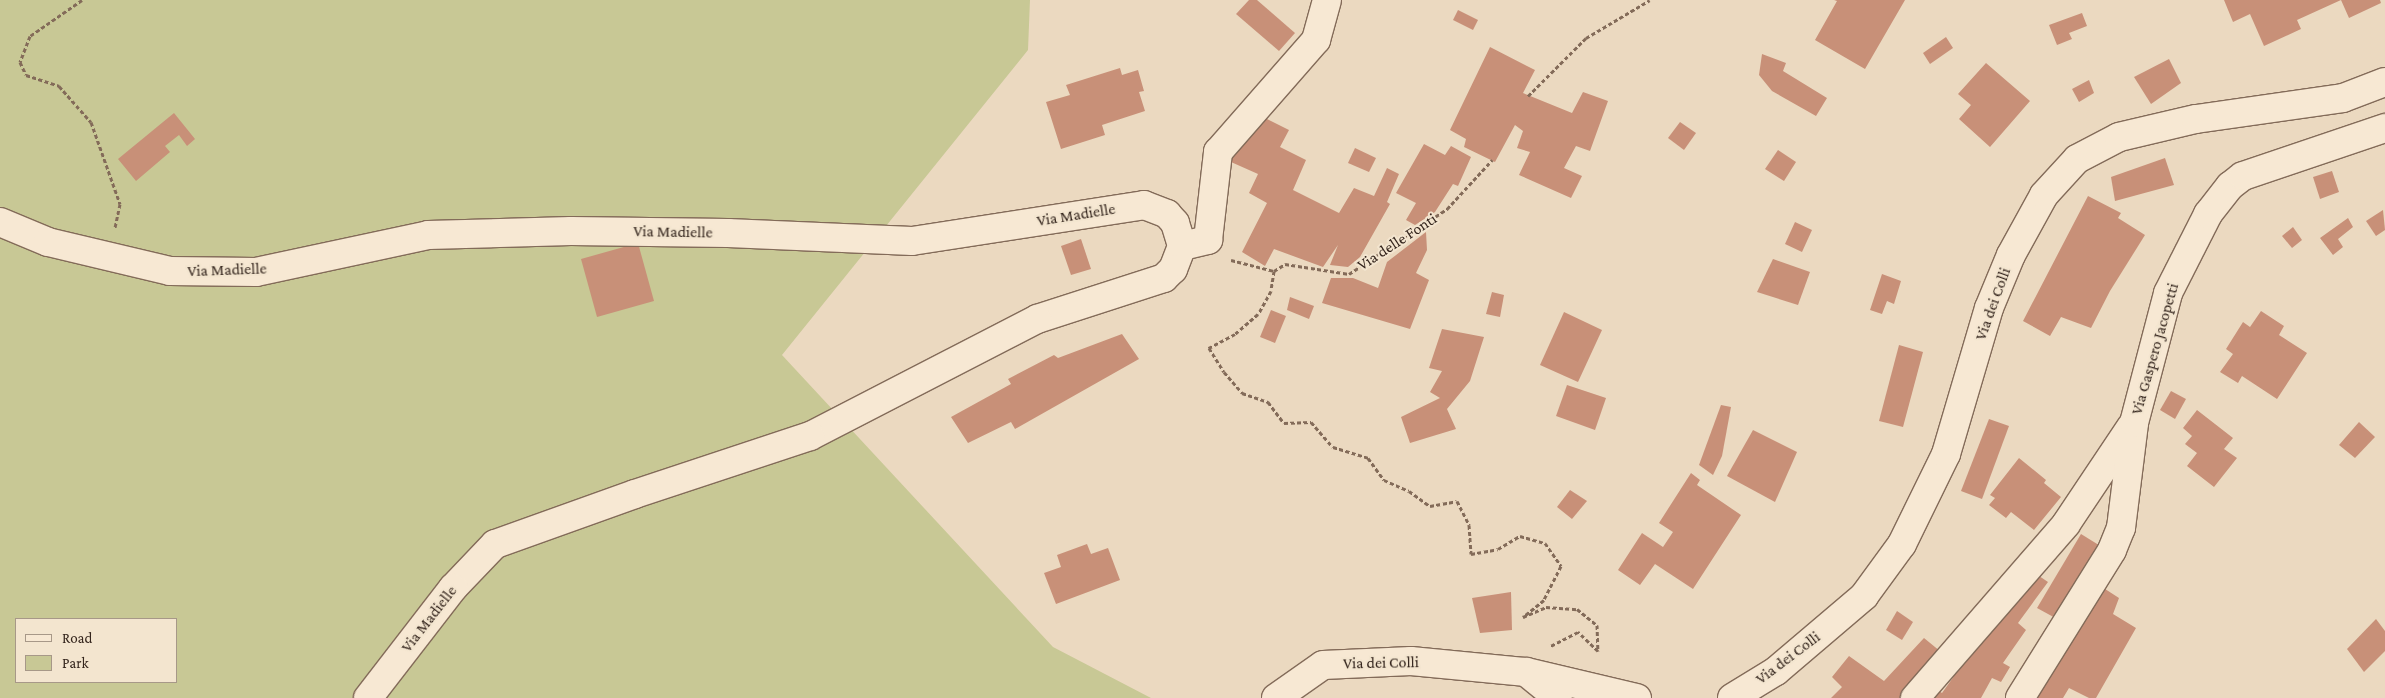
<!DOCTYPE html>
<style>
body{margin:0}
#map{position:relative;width:2385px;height:698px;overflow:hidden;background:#ebd9c0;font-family:"Crimson Pro",serif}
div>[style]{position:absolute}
.green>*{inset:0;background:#c8c895}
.building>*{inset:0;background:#c89078}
.path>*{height:3px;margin-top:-1.5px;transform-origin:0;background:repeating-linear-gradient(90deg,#836b59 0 4px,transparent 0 6.5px)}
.roads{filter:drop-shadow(1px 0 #836b59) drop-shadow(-1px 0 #836b59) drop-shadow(0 1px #836b59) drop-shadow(0 -1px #836b59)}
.minor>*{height:28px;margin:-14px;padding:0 14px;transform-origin:14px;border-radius:14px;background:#f7e8d3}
.tertiary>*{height:28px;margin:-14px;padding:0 14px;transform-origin:14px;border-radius:14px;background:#f7e8d3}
span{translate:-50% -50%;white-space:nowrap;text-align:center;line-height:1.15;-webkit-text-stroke:4px #f3e5cf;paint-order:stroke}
.street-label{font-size:16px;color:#34251d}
.legend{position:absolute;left:15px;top:618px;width:162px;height:65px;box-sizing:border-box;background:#f3e5cf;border:1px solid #a79888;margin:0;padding:6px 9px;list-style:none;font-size:15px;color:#34251d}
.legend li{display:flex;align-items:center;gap:10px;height:25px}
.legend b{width:25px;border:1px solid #a79888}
</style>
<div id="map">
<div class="green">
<i style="clip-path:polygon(evenodd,0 0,1030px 0,1028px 50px,782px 355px,1053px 647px,1151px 698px,0 698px,0 0,16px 619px,176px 619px,176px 682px,16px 682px,16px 619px)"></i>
</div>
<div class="building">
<i style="clip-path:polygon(1249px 0,1257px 0,1295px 33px,1279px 51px,1236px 14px)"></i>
<i style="clip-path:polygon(1834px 0,1905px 0,1865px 69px,1815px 40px,1837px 1px)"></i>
<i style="clip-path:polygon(2224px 0,2380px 0,2381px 3px,2349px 18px,2341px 0,2297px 20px,2301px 29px,2264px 46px,2250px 14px,2233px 22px)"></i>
<i style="clip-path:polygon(1458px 10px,1478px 20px,1473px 30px,1453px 20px)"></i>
<i style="clip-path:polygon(2082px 13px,2087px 26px,2069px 33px,2072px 39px,2057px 45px,2049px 25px)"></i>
<i style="clip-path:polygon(1946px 37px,1953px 48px,1930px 64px,1923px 53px)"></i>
<i style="clip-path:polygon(1490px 47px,1535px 70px,1523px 93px,1572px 113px,1583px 92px,1608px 101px,1590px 151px,1576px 146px,1564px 168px,1582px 176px,1571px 198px,1519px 175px,1530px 152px,1517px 148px,1523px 131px,1515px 125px,1495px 162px,1464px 147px,1466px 139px,1450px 130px)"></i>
<i style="clip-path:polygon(1762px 54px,1786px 63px,1783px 71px,1827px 98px,1816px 116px,1772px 91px,1759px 75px)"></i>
<i style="clip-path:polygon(2169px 59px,2181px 83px,2151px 104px,2134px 77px)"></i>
<i style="clip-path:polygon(1986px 63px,2030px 101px,1990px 147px,1959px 119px,1971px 105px,1958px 94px)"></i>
<i style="clip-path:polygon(1120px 68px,1122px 75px,1138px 70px,1144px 91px,1139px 92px,1145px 111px,1102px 125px,1105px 135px,1061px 149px,1046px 102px,1070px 95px,1066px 85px)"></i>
<i style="clip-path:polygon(2089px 80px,2094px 93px,2079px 102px,2072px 89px)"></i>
<i style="clip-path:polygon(174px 113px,195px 139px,187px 146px,179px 135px,165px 146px,170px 152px,136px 181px,118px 159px)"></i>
<i style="clip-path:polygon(1263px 117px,1289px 130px,1280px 147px,1306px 160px,1293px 190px,1339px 213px,1354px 188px,1374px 196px,1387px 168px,1399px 174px,1387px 202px,1390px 204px,1360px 257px,1348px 267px,1330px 265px,1338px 245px,1323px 267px,1274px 249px,1265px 266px,1242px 252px,1267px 203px,1249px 193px,1258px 174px,1231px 162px,1245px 131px)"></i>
<i style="clip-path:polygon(1680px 122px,1696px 133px,1684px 150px,1668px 138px)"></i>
<i style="clip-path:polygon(1424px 144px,1445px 155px,1451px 146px,1471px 157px,1458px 186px,1453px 184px,1435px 212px,1415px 225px,1406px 220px,1416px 203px,1396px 193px)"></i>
<i style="clip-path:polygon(1355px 148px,1376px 158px,1369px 172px,1348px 163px)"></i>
<i style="clip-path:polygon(1778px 150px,1796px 162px,1784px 181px,1765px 169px)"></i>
<i style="clip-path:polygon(2165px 158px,2174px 185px,2115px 201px,2111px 177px)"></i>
<i style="clip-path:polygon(2332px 171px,2339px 192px,2320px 199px,2313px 177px)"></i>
<i style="clip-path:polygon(2088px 196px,2121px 213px,2118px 218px,2145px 235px,2110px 291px,2091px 328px,2061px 317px,2050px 336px,2023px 321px)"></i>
<i style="clip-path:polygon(2383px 210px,2385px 230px,2376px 236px,2366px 221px)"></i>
<i style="clip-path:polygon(2348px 218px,2353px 227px,2338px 239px,2343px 247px,2333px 255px,2320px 238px)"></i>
<i style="clip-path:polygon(1795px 222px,1812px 230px,1802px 252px,1785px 244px)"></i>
<i style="clip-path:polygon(2293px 227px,2302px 240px,2292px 248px,2282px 236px)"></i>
<i style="clip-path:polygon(1426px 232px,1427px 250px,1416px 273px,1429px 280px,1410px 329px,1322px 303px,1331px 278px,1353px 278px,1378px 288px,1387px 262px)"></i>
<i style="clip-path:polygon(1081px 239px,1091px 269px,1071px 275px,1061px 246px)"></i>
<i style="clip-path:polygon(638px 243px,654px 301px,597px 317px,581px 259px)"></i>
<i style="clip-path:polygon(1773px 259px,1810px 272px,1798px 305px,1757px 292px)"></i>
<i style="clip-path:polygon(1882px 274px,1901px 281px,1894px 304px,1887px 301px,1882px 314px,1870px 310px)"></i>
<i style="clip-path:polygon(1492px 292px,1504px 295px,1500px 317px,1486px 314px)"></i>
<i style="clip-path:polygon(1290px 297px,1314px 306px,1309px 319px,1287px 310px)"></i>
<i style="clip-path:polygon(1271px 310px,1286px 316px,1275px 343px,1260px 337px)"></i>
<i style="clip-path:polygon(2261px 311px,2284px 326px,2279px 335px,2307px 353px,2277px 399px,2242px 376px,2238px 383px,2220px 372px,2233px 354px,2226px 349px,2243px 322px,2250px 327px)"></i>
<i style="clip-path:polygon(1564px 312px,1602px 330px,1578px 382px,1540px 365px)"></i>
<i style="clip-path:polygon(1442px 329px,1484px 337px,1470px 381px,1447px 409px,1456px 429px,1410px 443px,1401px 417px,1440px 398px,1430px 392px,1442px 371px,1429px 368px)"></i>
<i style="clip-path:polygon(1122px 334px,1139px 359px,1015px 429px,1011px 422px,968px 443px,951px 417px,1011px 384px,1008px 379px,1054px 355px,1058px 358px)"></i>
<i style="clip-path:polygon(1899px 345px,1923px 352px,1903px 427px,1879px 421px)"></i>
<i style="clip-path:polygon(1567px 385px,1606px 398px,1595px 430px,1556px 416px)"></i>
<i style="clip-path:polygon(2171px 391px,2186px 399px,2175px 419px,2160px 410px)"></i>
<i style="clip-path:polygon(1721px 405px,1731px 407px,1722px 456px,1713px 475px,1699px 465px)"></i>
<i style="clip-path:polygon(2197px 410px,2233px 438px,2224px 449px,2237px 458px,2214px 487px,2187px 466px,2197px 453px,2185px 444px,2192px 436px,2183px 428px)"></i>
<i style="clip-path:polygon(1989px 419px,2009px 426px,1982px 499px,1961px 491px)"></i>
<i style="clip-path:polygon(2359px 422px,2375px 437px,2355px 458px,2339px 445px)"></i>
<i style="clip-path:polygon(1753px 430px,1797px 452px,1775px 502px,1727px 476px)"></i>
<i style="clip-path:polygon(2019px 458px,2046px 480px,2044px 483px,2061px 497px,2034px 530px,2011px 512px,2006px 518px,1989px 505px,1995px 498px,1990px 495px)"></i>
<i style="clip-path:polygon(1691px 473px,1700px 480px,1697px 485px,1741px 515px,1693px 589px,1655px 564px,1640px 585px,1618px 570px,1642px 533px,1663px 547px,1673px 532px,1659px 523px)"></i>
<i style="clip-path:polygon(1570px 490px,1587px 501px,1572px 519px,1557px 507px)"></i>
<i style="clip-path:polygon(2081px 534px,2102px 547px,2059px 620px,2037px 608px)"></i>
<i style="clip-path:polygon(1087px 544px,1091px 554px,1108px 548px,1120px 580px,1056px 604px,1044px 573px,1061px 567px,1057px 555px)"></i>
<i style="clip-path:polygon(2030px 570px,2048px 582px,2018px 623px,2026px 630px,2003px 663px,2010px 667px,2001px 682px,1992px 678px,1981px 698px,1922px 698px,1933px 687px,1942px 693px)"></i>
<i style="clip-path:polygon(2102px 587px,2119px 598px,2113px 614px,2136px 628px,2096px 698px,2089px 698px,2069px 688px,2063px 698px,2033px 698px)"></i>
<i style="clip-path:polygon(1511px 592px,1512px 630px,1480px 633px,1472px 598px)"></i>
<i style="clip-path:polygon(1897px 611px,1913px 622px,1902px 640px,1886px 630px)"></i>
<i style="clip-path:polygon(2376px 619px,2385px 631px,2385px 651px,2364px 672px,2347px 649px)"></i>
<i style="clip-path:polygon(1924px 638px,1946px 656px,1910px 698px,1831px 698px,1842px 687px,1832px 677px,1849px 656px,1884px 681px)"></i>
</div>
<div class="path">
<i style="left:82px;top:0;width:63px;rotate:145.3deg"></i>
<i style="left:30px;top:36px;width:28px;rotate:111deg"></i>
<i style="left:20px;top:62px;width:14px;rotate:65deg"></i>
<i style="left:26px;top:75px;width:35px;rotate:18deg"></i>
<i style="left:59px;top:86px;width:48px;rotate:48.4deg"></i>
<i style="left:91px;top:122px;width:87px;rotate:70.5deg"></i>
<i style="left:120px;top:204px;width:24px;rotate:102deg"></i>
<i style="left:1528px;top:96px;width:82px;rotate:-45deg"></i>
<i style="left:1586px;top:38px;width:74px;rotate:-30.7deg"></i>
<i style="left:1231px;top:260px;width:44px;rotate:14.3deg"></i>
<i style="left:1274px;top:271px;width:13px;rotate:-32deg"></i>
<i style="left:1285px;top:264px;width:65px;rotate:8.9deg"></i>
<i style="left:1349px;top:274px;width:118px;rotate:-33.6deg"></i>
<i style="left:1447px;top:209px;width:67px;rotate:-47.4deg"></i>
<i style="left:1274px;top:271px;width:20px;rotate:99deg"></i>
<i style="left:1271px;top:291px;width:26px;rotate:119deg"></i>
<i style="left:1258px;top:314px;width:30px;rotate:139deg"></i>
<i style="left:1235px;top:334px;width:30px;rotate:152deg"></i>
<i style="left:1209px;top:348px;width:28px;rotate:58deg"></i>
<i style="left:1224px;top:372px;width:28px;rotate:49deg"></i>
<i style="left:1242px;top:393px;width:28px;rotate:19deg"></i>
<i style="left:1268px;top:402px;width:26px;rotate:53deg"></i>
<i style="left:1284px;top:423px;width:27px;rotate:-2deg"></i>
<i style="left:1311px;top:422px;width:33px;rotate:49deg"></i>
<i style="left:1333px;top:447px;width:37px;rotate:17deg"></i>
<i style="left:1368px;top:458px;width:27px;rotate:54deg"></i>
<i style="left:1384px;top:480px;width:27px;rotate:24deg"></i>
<i style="left:1409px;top:491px;width:26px;rotate:36deg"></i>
<i style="left:1430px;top:506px;width:27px;rotate:-10deg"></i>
<i style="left:1457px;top:501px;width:27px;rotate:63deg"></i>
<i style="left:1469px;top:525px;width:29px;rotate:86deg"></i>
<i style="left:1471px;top:554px;width:27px;rotate:-10deg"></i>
<i style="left:1498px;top:549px;width:26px;rotate:-31deg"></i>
<i style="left:1520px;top:536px;width:26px;rotate:16deg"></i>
<i style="left:1545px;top:543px;width:28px;rotate:55deg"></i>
<i style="left:1561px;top:566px;width:38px;rotate:117deg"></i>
<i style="left:1544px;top:600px;width:27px;rotate:141deg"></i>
<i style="left:1523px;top:617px;width:25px;rotate:-23deg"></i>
<i style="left:1546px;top:607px;width:31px;rotate:4deg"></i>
<i style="left:1577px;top:609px;width:26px;rotate:39deg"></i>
<i style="left:1597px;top:625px;width:26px;rotate:88deg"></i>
<i style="left:1598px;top:651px;width:28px;rotate:-136deg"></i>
<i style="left:1578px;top:632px;width:31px;rotate:153deg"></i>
</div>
<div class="roads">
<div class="minor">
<i style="left:1182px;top:246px;width:27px;rotate:-13deg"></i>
<i style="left:1208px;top:240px;width:89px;rotate:-83.5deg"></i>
<i style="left:1218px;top:152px;width:149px;rotate:-48.8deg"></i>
<i style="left:1316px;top:40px;width:41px;rotate:-74.6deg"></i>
<i style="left:1526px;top:672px;width:41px;rotate:39.1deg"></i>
<i style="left:1915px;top:698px;width:230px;rotate:-49deg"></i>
<i style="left:2066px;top:524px;width:117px;rotate:-56.2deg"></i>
<i style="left:2020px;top:698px;width:174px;rotate:-58.1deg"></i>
<i style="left:2112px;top:550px;width:24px;rotate:-68deg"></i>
<i style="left:2121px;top:528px;width:106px;rotate:-82.9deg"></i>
<i style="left:2134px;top:423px;width:134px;rotate:-75.3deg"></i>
<i style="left:2168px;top:293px;width:89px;rotate:-63.1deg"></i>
<i style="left:2208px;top:214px;width:36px;rotate:-52deg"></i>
<i style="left:2230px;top:186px;width:16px;rotate:-38deg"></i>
<i style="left:2243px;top:176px;width:150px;rotate:-18.7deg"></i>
</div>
<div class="tertiary">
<i style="left:0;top:222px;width:52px;rotate:22.6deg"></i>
<i style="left:48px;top:242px;width:125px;rotate:13.4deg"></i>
<i style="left:170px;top:271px;width:86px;rotate:0.7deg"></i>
<i style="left:256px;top:272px;width:176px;rotate:-12.1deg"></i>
<i style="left:428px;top:235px;width:143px;rotate:-1.6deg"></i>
<i style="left:571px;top:231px;width:157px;rotate:0.7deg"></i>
<i style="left:728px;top:233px;width:184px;rotate:2.5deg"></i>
<i style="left:912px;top:241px;width:235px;rotate:-8.8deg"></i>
<i style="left:1144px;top:205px;width:25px;rotate:21deg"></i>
<i style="left:1167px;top:214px;width:12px;rotate:48deg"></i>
<i style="left:1175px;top:223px;width:24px;rotate:73deg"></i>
<i style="left:1182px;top:246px;width:25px;rotate:111deg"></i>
<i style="left:1173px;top:269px;width:13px;rotate:135deg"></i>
<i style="left:1164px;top:278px;width:133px;rotate:162.1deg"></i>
<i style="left:1037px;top:319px;width:255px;rotate:152.7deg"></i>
<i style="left:810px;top:436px;width:184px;rotate:161.7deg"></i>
<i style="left:635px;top:494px;width:149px;rotate:160.3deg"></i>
<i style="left:495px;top:544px;width:61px;rotate:133.7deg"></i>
<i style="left:453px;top:588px;width:139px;rotate:127.7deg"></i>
<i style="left:1276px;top:698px;width:57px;rotate:-35.1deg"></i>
<i style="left:1323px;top:665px;width:88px;rotate:-2.6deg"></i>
<i style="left:1411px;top:661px;width:116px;rotate:5.5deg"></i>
<i style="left:1526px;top:672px;width:114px;rotate:13.2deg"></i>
<i style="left:1732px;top:698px;width:52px;rotate:-31.5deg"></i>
<i style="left:1776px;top:671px;width:116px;rotate:-40.4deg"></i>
<i style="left:1864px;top:596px;width:64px;rotate:-53.8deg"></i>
<i style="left:1902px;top:544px;width:100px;rotate:-63.9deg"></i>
<i style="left:1946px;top:454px;width:152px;rotate:-73.6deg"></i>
<i style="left:1989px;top:308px;width:57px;rotate:-67.5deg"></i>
<i style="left:2011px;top:255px;width:68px;rotate:-61.2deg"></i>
<i style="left:2044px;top:195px;width:49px;rotate:-47.5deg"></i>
<i style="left:2077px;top:159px;width:47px;rotate:-27.6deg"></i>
<i style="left:2119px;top:137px;width:79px;rotate:-13.2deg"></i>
<i style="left:2196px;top:119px;width:148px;rotate:-8.1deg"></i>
<i style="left:2343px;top:98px;width:45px;rotate:-20.9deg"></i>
</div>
</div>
<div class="street-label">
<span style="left:1076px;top:215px;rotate:-9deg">Via Madielle</span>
<span style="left:673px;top:232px;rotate:1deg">Via Madielle</span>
<span style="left:1397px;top:242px;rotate:-33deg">Via delle Fonti</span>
<span style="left:227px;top:270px;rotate:-2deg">Via Madielle</span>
<span style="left:1993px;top:304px;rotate:-70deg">Via dei Colli</span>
<span style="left:2155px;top:349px;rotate:-74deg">Via Gaspero Jacopetti</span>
<span style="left:429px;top:619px;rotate:-52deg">Via Madielle</span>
<span style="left:1788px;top:658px;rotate:-37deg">Via dei Colli</span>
<span style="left:1381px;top:663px;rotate:-1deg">Via dei Colli</span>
</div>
<ul class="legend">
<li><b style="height:6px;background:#f7e8d3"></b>Road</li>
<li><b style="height:14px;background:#c8c895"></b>Park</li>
</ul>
</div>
